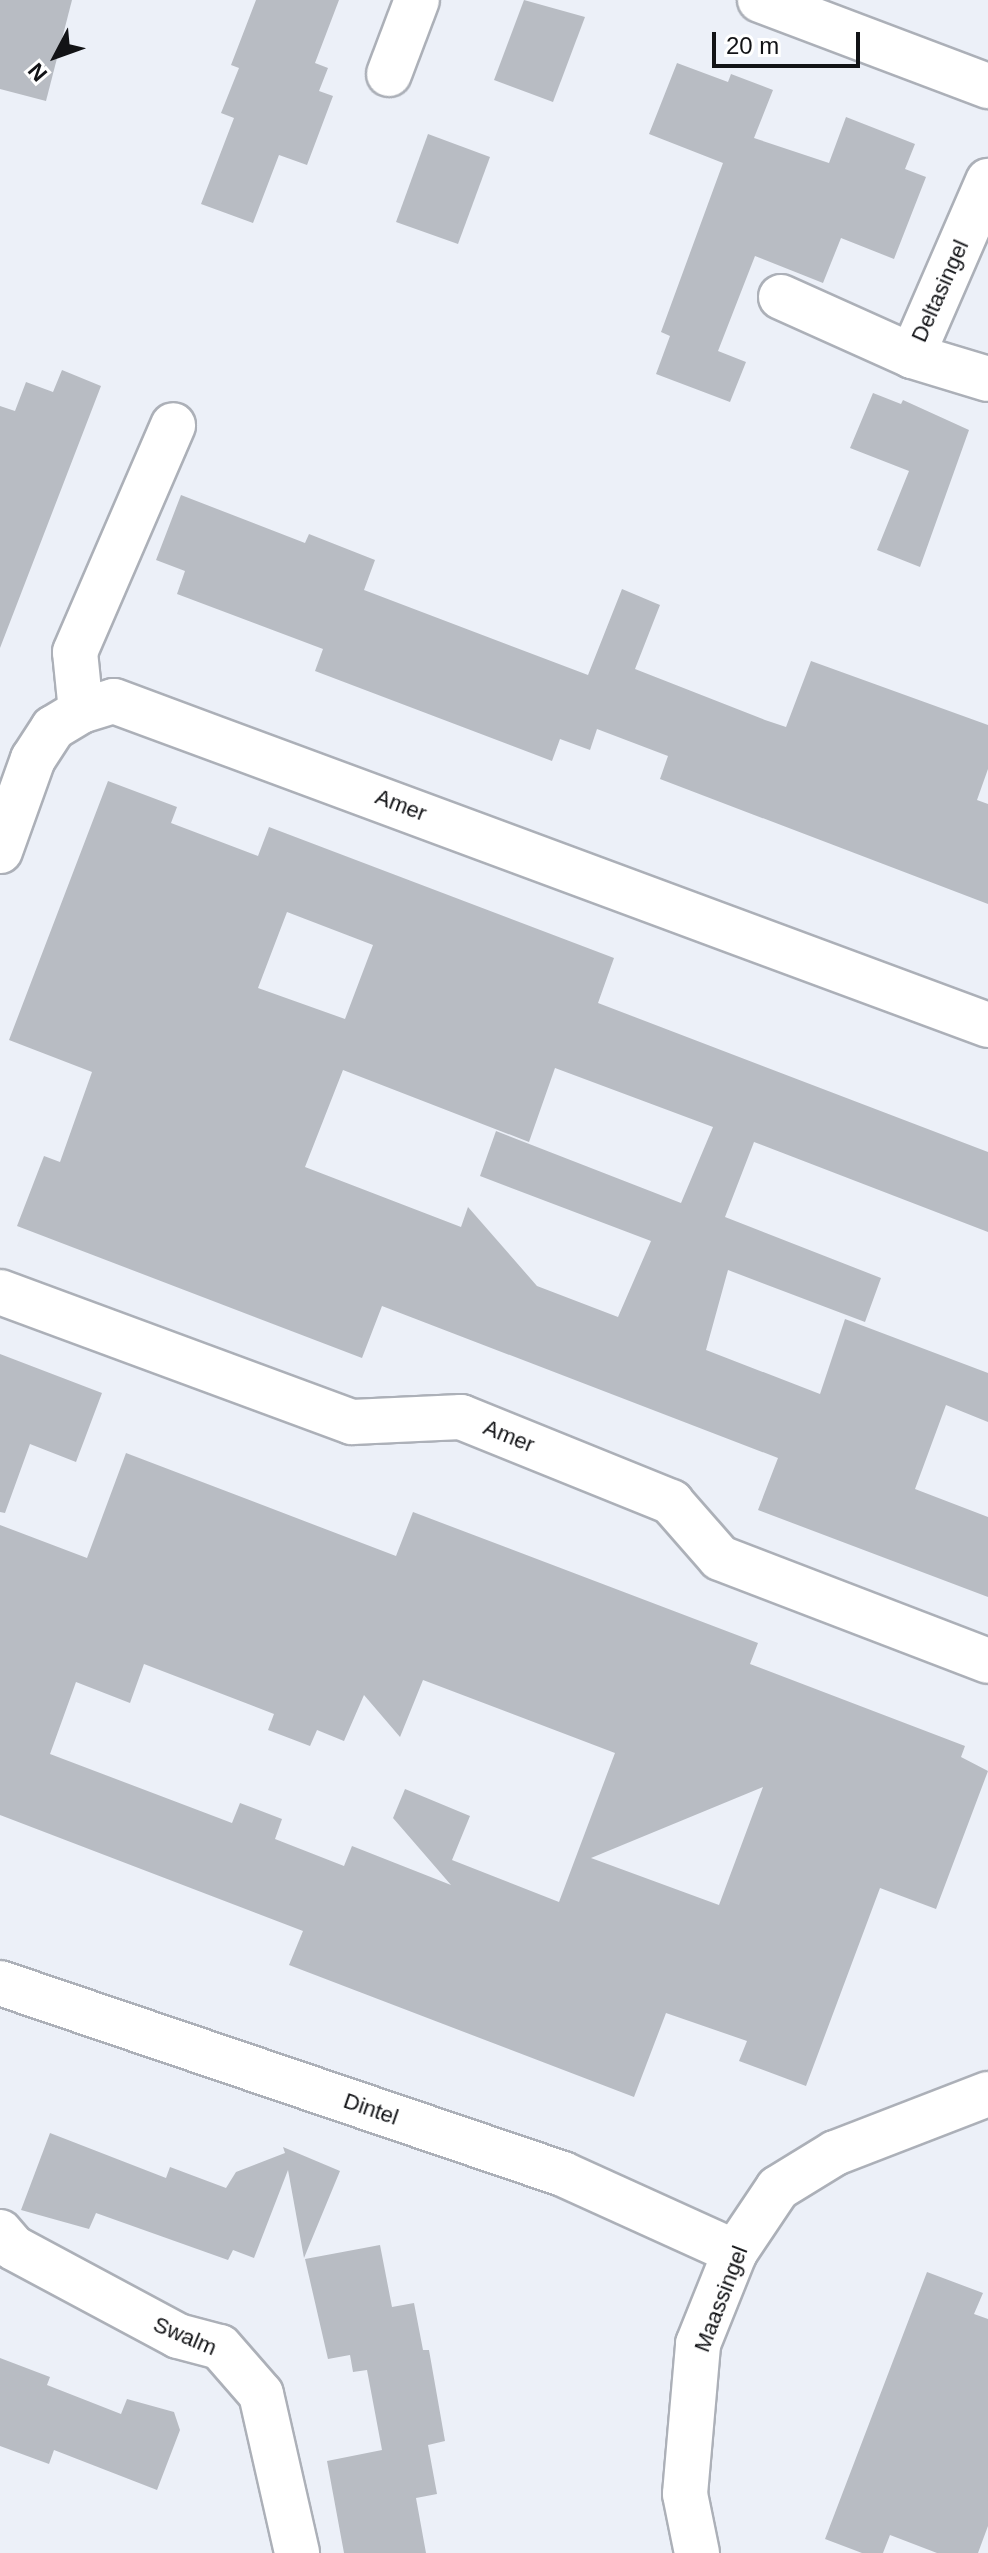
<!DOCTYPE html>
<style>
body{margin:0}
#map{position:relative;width:988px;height:2553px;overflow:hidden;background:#ecf0f8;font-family:Arial,sans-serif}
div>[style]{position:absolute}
.building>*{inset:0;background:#b8bcc3}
.roads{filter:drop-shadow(2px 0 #acb0b8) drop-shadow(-2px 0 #acb0b8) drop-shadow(0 2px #acb0b8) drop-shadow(0 -2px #acb0b8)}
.street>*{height:44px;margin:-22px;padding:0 22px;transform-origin:22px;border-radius:22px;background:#fff}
span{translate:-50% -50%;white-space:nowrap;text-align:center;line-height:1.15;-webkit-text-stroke:8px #fff;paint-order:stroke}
.street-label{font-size:22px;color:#121316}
.north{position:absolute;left:16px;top:16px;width:80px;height:80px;-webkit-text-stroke:6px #fff;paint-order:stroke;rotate:229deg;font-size:22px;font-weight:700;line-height:32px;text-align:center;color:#121316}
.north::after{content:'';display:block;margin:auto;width:28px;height:36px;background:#121316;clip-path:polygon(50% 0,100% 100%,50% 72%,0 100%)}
.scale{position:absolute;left:712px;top:32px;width:148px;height:36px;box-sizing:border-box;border:4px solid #121316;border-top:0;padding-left:10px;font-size:24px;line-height:28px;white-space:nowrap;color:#121316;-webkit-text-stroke:6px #fff;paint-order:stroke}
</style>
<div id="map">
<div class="building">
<i style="clip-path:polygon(0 0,72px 0,46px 101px,0 89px)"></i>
<i style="clip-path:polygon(256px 0,339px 0,315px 63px,328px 68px,319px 91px,333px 96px,307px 165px,279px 155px,253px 223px,201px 204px,234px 118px,221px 113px,239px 68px,231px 65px)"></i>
<i style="clip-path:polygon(524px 0,585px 17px,553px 102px,494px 80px)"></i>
<i style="clip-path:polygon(677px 63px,728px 82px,731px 74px,773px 90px,754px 138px,829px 163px,846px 117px,915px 144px,905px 169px,926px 177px,894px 259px,841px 238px,823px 283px,755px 256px,718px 351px,746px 362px,730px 402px,656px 374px,670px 336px,661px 332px,723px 163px,649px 134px)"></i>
<i style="clip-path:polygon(428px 134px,490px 157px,458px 244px,396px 222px)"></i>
<i style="clip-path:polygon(62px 370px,101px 386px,0 648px,0 406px,15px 411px,26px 382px,53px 392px)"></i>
<i style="clip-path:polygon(873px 393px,901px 404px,903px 400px,969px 430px,920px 567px,877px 550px,909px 471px,850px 448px)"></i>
<i style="clip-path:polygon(181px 495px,305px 543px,309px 534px,375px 560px,364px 590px,588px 675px,622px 589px,660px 605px,635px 669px,765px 720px,786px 727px,811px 661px,988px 725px,988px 769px,977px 800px,988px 804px,988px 904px,660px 779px,668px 756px,597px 729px,590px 750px,560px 739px,552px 761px,315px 671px,323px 649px,177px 594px,185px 571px,156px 560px)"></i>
<i style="clip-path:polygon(evenodd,108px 781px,177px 807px,171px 823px,258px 856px,269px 827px,614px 958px,598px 1003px,988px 1152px,988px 1232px,754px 1142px,725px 1217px,881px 1278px,865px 1322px,728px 1270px,706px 1350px,820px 1394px,845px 1319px,988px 1373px,988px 1422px,946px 1405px,915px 1489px,988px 1517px,988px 1597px,758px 1510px,778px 1458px,382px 1306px,362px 1358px,17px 1226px,44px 1156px,60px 1162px,92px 1072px,9px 1040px,108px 781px,287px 912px,373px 945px,345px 1019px,258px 988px,287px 912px,108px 781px,555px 1068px,713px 1127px,681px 1203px,496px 1131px,480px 1176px,651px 1241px,618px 1317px,537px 1286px,468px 1207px,461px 1227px,305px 1167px,343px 1070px,529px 1142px,555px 1068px)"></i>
<i style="clip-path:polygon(0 1354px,102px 1393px,76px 1462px,30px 1444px,5px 1513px,0 1512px)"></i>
<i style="clip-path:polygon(evenodd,126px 1453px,396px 1556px,413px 1512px,758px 1643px,750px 1664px,965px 1746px,961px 1757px,988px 1771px,936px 1909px,880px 1888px,806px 2086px,739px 2061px,747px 2041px,666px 2013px,634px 2097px,289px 1965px,303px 1931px,0 1815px,0 1525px,87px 1558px,126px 1453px,144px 1664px,274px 1714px,268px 1730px,310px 1746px,317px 1730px,344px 1741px,364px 1695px,400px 1737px,423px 1680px,615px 1753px,559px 1902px,452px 1860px,470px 1816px,405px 1789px,393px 1818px,451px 1885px,352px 1846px,344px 1866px,275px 1839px,282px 1819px,240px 1803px,232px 1823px,50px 1754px,76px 1682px,130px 1703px,144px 1664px,126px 1453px,763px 1787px,719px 1905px,591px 1858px,763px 1787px)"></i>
<i style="clip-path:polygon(50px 2133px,166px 2178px,170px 2167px,226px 2188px,236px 2172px,285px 2153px,283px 2147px,340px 2171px,304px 2258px,288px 2170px,254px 2258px,233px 2250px,228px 2260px,96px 2213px,89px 2229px,21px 2210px)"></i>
<i style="clip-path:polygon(380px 2245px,392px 2307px,414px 2303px,423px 2350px,429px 2350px,445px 2441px,428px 2445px,437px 2494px,416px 2498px,426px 2553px,344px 2553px,327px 2461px,382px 2450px,367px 2370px,353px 2372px,350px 2355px,328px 2359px,305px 2259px)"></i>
<i style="clip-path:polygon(927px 2272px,983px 2293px,974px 2314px,988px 2319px,988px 2526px,978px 2553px,937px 2553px,890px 2535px,883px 2553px,862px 2553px,825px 2539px)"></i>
<i style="clip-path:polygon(0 2358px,50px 2377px,47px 2385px,121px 2414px,127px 2399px,174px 2412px,180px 2430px,157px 2490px,54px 2450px,49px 2464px,0 2446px)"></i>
</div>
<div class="roads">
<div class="street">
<i style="left:760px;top:0;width:244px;rotate:20.7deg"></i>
<i style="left:389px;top:74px;width:79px;rotate:-69.3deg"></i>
<i style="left:781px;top:297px;width:144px;rotate:24.2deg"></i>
<i style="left:912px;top:356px;width:79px;rotate:16.8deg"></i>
<i style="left:912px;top:356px;width:191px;rotate:-66.5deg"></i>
<i style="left:81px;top:711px;width:59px;rotate:-95.8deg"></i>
<i style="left:75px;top:652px;width:247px;rotate:-66.6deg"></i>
<i style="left:0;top:851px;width:98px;rotate:-70.3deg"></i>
<i style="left:33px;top:759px;width:37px;rotate:-57deg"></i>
<i style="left:53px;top:728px;width:33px;rotate:-31deg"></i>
<i style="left:81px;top:711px;width:34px;rotate:-17deg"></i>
<i style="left:114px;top:701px;width:932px;rotate:20.34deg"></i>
<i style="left:0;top:1292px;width:375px;rotate:20.3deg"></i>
<i style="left:352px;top:1422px;width:109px;rotate:-2.6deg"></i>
<i style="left:461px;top:1417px;width:227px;rotate:22deg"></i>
<i style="left:671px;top:1502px;width:74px;rotate:48.8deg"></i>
<i style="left:720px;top:1558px;width:287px;rotate:21deg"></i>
<i style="left:0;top:1983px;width:595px;rotate:18.74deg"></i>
<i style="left:563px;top:2174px;width:189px;rotate:24.4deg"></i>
<i style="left:0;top:2232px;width:21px;rotate:49deg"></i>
<i style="left:14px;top:2248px;width:186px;rotate:28.2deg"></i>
<i style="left:178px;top:2336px;width:43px;rotate:14.7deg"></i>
<i style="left:220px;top:2347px;width:62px;rotate:48.9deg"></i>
<i style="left:261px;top:2394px;width:163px;rotate:77.2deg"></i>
<i style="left:697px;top:2553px;width:60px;rotate:-101.5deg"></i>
<i style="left:685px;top:2494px;width:151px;rotate:-85deg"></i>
<i style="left:698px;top:2344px;width:99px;rotate:-68.1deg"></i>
<i style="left:735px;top:2252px;width:77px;rotate:-56.1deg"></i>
<i style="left:778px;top:2188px;width:67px;rotate:-31.6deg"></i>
<i style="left:835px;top:2153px;width:164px;rotate:-21.1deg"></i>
</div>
</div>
<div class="street-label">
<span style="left:940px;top:291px;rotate:-66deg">Deltasingel</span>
<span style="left:401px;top:805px;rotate:21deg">Amer</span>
<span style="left:509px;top:1436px;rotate:22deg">Amer</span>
<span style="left:371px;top:2109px;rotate:19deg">Dintel</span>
<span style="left:721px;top:2299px;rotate:-69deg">Maassingel</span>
<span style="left:185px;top:2336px;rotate:23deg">Swalm</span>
</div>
<div class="north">N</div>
<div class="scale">20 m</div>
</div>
